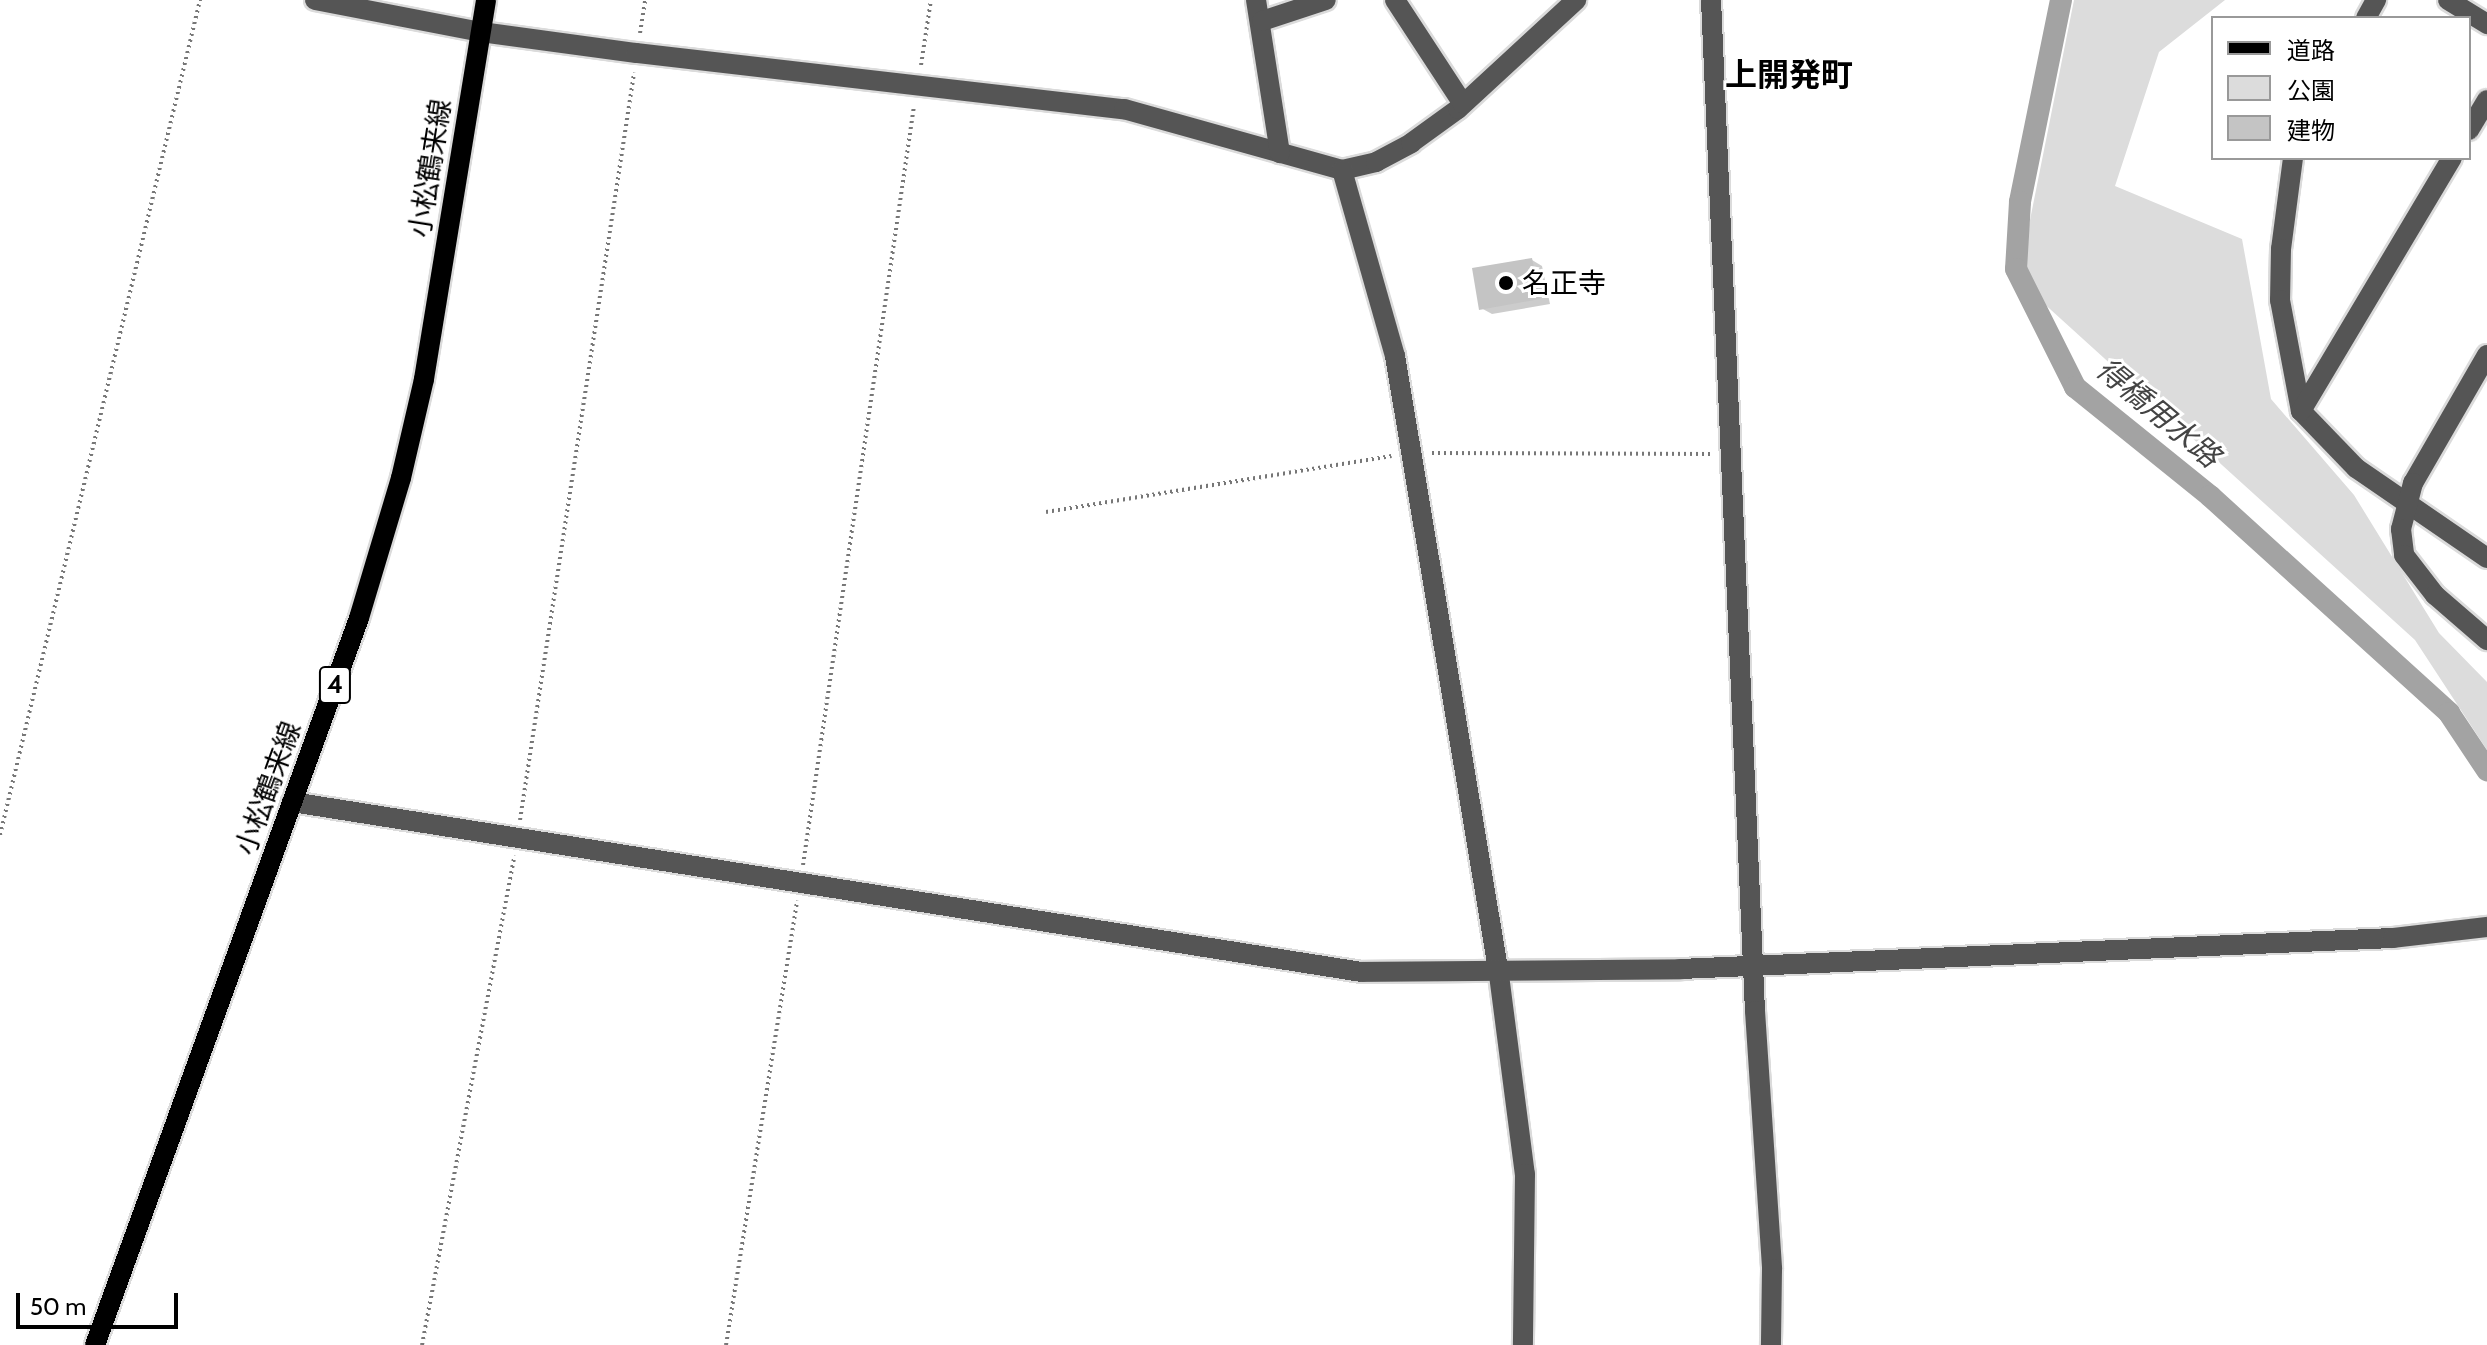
<!DOCTYPE html>
<meta charset="utf-8">
<style>
body{margin:0}
#map{position:relative;width:2487px;height:1345px;overflow:hidden;background:#fff;font-family:Cabin,"Noto Sans JP",sans-serif}
div>[style]{position:absolute}
.green>*{inset:0;background:#dcdcdc}
.shadow>*{inset:0;background:#0003}
.canal>*{height:22px;margin:-11px;padding:0 11px;transform-origin:11px;border-radius:11px;background:#a3a3a3}
.building>*{inset:0;background:#c4c4c4}
.path>*{height:4px;margin-top:-2px;transform-origin:0;background:repeating-linear-gradient(90deg,#777 0 2px,transparent 0 6px)}
.roads{filter:drop-shadow(2px 0 #dbdbdb) drop-shadow(-2px 0 #dbdbdb) drop-shadow(0 2px #dbdbdb) drop-shadow(0 -2px #dbdbdb)}
.minor>*{height:20px;margin:-10px;padding:0 10px;transform-origin:10px;border-radius:10px;background:#555}
.major>*{height:20px;margin:-10px;padding:0 10px;transform-origin:10px;border-radius:10px;background:#000}
.dots>*{width:22px;height:22px;translate:-50% -50%;box-sizing:border-box;border:4px solid #fff;border-radius:50%}
span{translate:-50% -50%;white-space:nowrap;text-align:center;line-height:1.15;-webkit-text-stroke:6px #fff;paint-order:stroke}
.shield-label span{padding:2px 6px;background:#fff;border:2px solid;border-radius:6px;-webkit-text-stroke-width:0}
.shield-label{font-size:26px;color:#000;font-weight:700}
.street-label{font-size:28px;color:#000}
.poi-label{font-size:28px;color:#000}
.left{translate:0 -50%;text-align:left}
.water-label{font-size:30px;color:#444;font-style:italic}
.quarter-label{font-size:32px;color:#000;font-weight:700}
.legend{position:absolute;left:2211px;top:16px;width:260px;height:144px;box-sizing:border-box;background:#fff;border:2px solid #999;margin:0;padding:10px 14px;list-style:none;font-size:24px;color:#000}
.legend li{display:flex;align-items:center;gap:16px;height:40px}
.legend b{width:40px;border:2px solid #999}
.scale{position:absolute;left:16px;top:1293px;width:162px;height:36px;box-sizing:border-box;border:4px solid #000;border-top:0;padding-left:10px;font-size:24px;line-height:28px;white-space:nowrap;color:#000;-webkit-text-stroke:6px #fff;paint-order:stroke}
</style>
<div id="map">
<div class="green">
<i style="clip-path:polygon(2074px 0,2225px 0,2159px 52px,2115px 186px,2242px 239px,2271px 399px,2354px 495px,2439px 633px,2487px 682px,2487px 750px,2415px 640px,2018px 280px)"></i>
</div>
<div class="shadow">
<i style="clip-path:polygon(1532px 260px,1542px 266px,1550px 304px,1492px 314px,1481px 308px)"></i>
</div>
<div class="canal">
<i style="left:2061px;top:0;width:206px;rotate:101.5deg"></i>
<i style="left:2020px;top:202px;width:67px;rotate:93.4deg"></i>
<i style="left:2016px;top:269px;width:132px;rotate:63.4deg"></i>
<i style="left:2075px;top:387px;width:174px;rotate:38.9deg"></i>
<i style="left:2210px;top:496px;width:323px;rotate:42.2deg"></i>
<i style="left:2449px;top:713px;width:69px;rotate:56.3deg"></i>
</div>
<div class="building">
<i style="clip-path:polygon(1532px 258px,1540px 299px,1479px 310px,1472px 268px)"></i>
</div>
<div class="path">
<i style="left:640px;top:33px;width:33px;rotate:-81deg"></i>
<i style="left:921px;top:65px;width:66px;rotate:-81.3deg"></i>
<i style="left:1432px;top:453px;width:279px;rotate:0.2deg"></i>
<i style="left:1046px;top:512px;width:350px;rotate:-9.2deg"></i>
<i style="left:520px;top:820px;width:756px;rotate:-81.32deg"></i>
<i style="left:0;top:835px;width:859px;rotate:-76.53deg"></i>
<i style="left:803px;top:865px;width:767px;rotate:-81.68deg"></i>
<i style="left:422px;top:1345px;width:498px;rotate:-79.3deg"></i>
<i style="left:726px;top:1345px;width:450px;rotate:-80.9deg"></i>
</div>
<div class="roads">
<div class="minor">
<i style="left:315px;top:0;width:169px;rotate:10.9deg"></i>
<i style="left:481px;top:32px;width:157px;rotate:7.7deg"></i>
<i style="left:637px;top:53px;width:490px;rotate:6.6deg"></i>
<i style="left:1124px;top:109px;width:226px;rotate:15.6deg"></i>
<i style="left:1342px;top:170px;width:35px;rotate:-13deg"></i>
<i style="left:1376px;top:162px;width:40px;rotate:-28deg"></i>
<i style="left:1411px;top:143px;width:58px;rotate:-35.9deg"></i>
<i style="left:1458px;top:109px;width:161px;rotate:-42.7deg"></i>
<i style="left:1256px;top:0;width:155px;rotate:81.1deg"></i>
<i style="left:1395px;top:0;width:124px;rotate:56.8deg"></i>
<i style="left:1711px;top:0;width:1012px;rotate:87.51deg"></i>
<i style="left:1755px;top:1011px;width:259px;rotate:86.2deg"></i>
<i style="left:1772px;top:1269px;width:76px;rotate:90.8deg"></i>
<i style="left:2448px;top:0;width:46px;rotate:31.6deg"></i>
<i style="left:2366px;top:18px;width:21px;rotate:-61deg"></i>
<i style="left:1262px;top:21px;width:67px;rotate:-18.2deg"></i>
<i style="left:2469px;top:130px;width:35px;rotate:-59deg"></i>
<i style="left:2293px;top:158px;width:92px;rotate:97.5deg"></i>
<i style="left:2281px;top:249px;width:51px;rotate:91.1deg"></i>
<i style="left:2280px;top:300px;width:113px;rotate:79.3deg"></i>
<i style="left:2301px;top:411px;width:79px;rotate:46deg"></i>
<i style="left:2356px;top:468px;width:159px;rotate:34.5deg"></i>
<i style="left:1342px;top:170px;width:193px;rotate:74.1deg"></i>
<i style="left:1395px;top:356px;width:628px;rotate:80.46deg"></i>
<i style="left:1499px;top:975px;width:201px;rotate:82.6deg"></i>
<i style="left:1525px;top:1174px;width:171px;rotate:90.7deg"></i>
<i style="left:2487px;top:355px;width:148px;rotate:120deg"></i>
<i style="left:2413px;top:483px;width:48px;rotate:104.6deg"></i>
<i style="left:2401px;top:529px;width:26px;rotate:83deg"></i>
<i style="left:2404px;top:555px;width:51px;rotate:52.2deg"></i>
<i style="left:2435px;top:595px;width:69px;rotate:40.9deg"></i>
<i style="left:2301px;top:411px;width:295px;rotate:-59.2deg"></i>
<i style="left:292px;top:802px;width:1083px;rotate:9.03deg"></i>
<i style="left:1362px;top:972px;width:318px;rotate:-0.5deg"></i>
<i style="left:1680px;top:969px;width:714px;rotate:-2.49deg"></i>
<i style="left:2393px;top:938px;width:95px;rotate:-6.7deg"></i>
</div>
<div class="major">
<i style="left:95px;top:1345px;width:773px;rotate:-70.04deg"></i>
<i style="left:359px;top:618px;width:146px;rotate:-73.3deg"></i>
<i style="left:401px;top:478px;width:102px;rotate:-76.9deg"></i>
<i style="left:424px;top:379px;width:384px;rotate:-80.7deg"></i>
</div>
</div>
<div class="dots">
<i style="left:1506px;top:283px;background:#000"></i>
</div>
<div class="shield-label">
<span style="left:335px;top:685px">4</span>
</div>
<div class="street-label">
<span style="left:430px;top:168px;rotate:-81deg">小松鶴来線</span>
<span style="left:268px;top:788px;rotate:-70deg">小松鶴来線</span>
</div>
<div class="poi-label">
<span class="left" style="left:1522px;top:283px">名正寺</span>
</div>
<div class="water-label">
<span style="left:2158px;top:413px;rotate:40deg">得橋用水路</span>
</div>
<div class="quarter-label">
<span style="left:1789px;top:75px">上開発町</span>
</div>
<ul class="legend">
<li><b style="height:10px;background:#000"></b>道路</li>
<li><b style="height:22px;background:#dcdcdc"></b>公園</li>
<li><b style="height:22px;background:#c4c4c4"></b>建物</li>
</ul>
<div class="scale">50 m</div>
</div>
